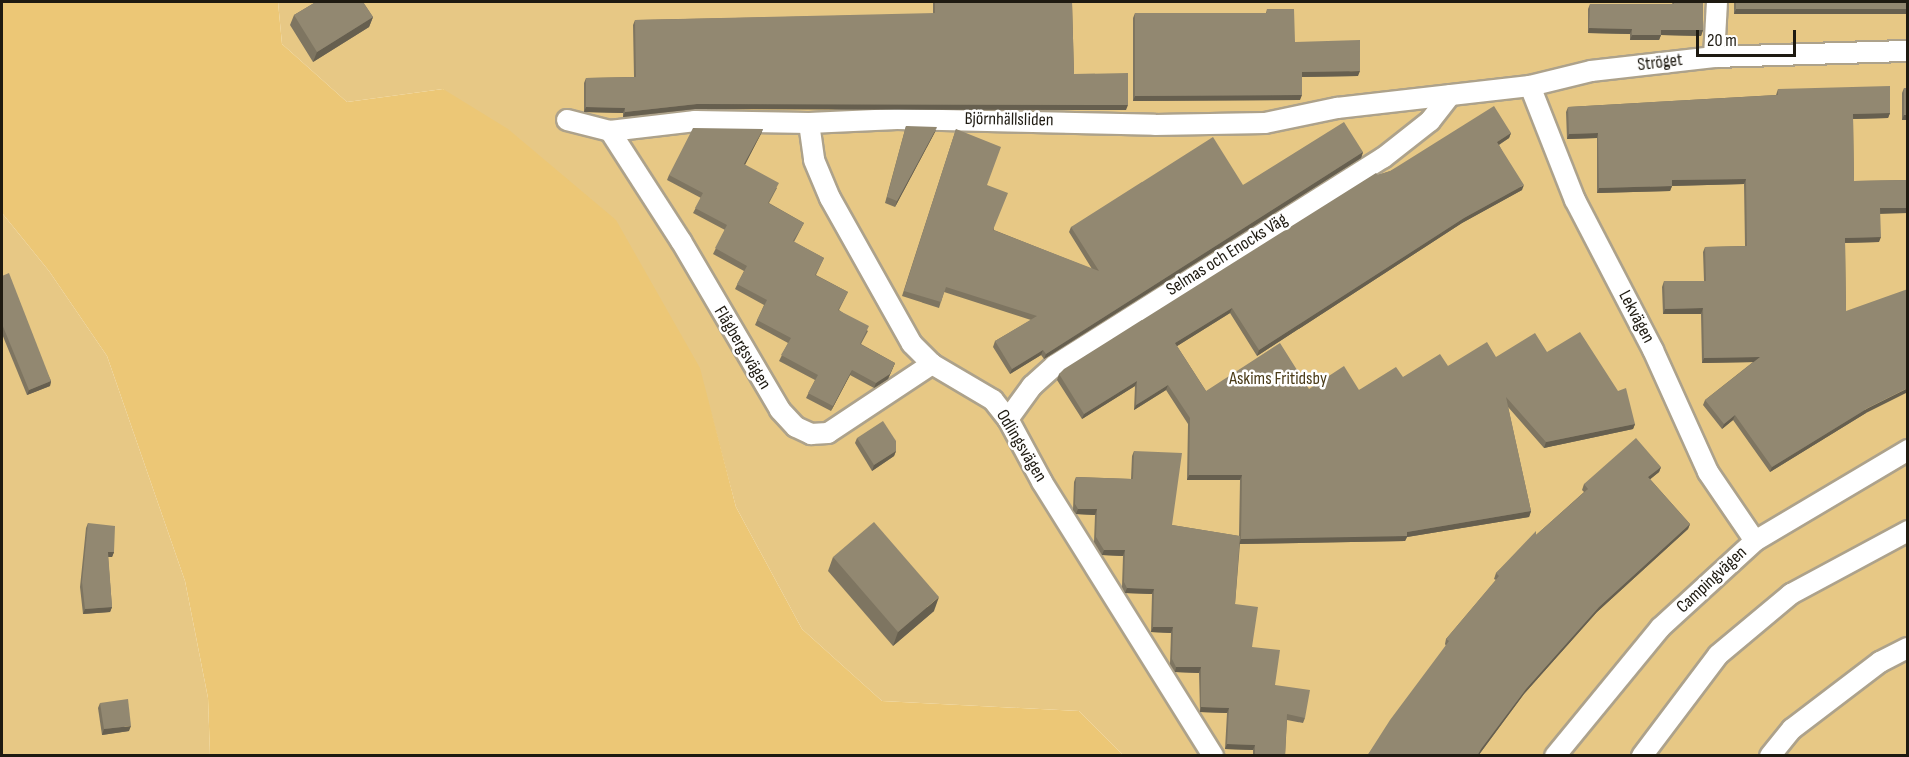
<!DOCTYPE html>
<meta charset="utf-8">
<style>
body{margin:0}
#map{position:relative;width:1909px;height:757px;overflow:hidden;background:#fdfbf6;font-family:"Sofia Sans Condensed",sans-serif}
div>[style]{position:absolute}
.green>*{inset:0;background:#e7c885}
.forest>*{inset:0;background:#ecc776}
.roads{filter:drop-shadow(2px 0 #ada28b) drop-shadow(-2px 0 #ada28b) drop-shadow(0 2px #ada28b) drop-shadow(0 -2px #ada28b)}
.lane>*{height:20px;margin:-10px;padding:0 10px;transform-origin:10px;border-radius:10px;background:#fff}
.wall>*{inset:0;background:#7e7561}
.shaded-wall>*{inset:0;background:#665f4f}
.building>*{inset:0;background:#928871}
span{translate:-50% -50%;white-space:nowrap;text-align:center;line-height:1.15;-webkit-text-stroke:5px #fff;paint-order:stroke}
.street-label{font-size:18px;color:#1e1a11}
.park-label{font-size:18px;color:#4b3c19}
.frame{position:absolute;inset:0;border:3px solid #1e1a11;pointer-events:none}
.scale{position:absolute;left:1696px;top:30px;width:100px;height:27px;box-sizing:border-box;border:3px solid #1e1a11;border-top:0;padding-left:8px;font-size:18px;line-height:21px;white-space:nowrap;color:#1e1a11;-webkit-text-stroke:4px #fff;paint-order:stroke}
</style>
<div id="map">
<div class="green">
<i style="clip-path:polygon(278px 2px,1907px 2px,1907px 755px,1123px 755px,1079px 711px,882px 701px,802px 629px,736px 507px,699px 368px,443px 89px,347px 102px,282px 44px)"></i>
<i style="clip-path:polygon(2px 213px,49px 271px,107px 356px,185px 581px,208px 698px,210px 755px,2px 755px)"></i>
</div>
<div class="forest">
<i style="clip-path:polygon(2px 2px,278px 2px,282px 44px,347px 102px,443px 89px,508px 129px,616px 220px,700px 368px,736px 507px,802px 629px,882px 701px,1079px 711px,1123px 755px,210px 755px,208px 698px,185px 581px,107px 356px,49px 271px,2px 213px)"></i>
</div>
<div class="roads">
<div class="lane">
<i style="left:1714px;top:57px;width:55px;rotate:-86.9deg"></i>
<i style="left:1530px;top:86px;width:123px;rotate:68.5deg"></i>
<i style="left:1575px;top:200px;width:169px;rotate:62.5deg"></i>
<i style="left:1653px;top:350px;width:134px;rotate:65.7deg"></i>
<i style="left:1708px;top:472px;width:83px;rotate:55.7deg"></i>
<i style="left:567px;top:120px;width:44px;rotate:14.3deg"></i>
<i style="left:610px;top:131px;width:86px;rotate:-6.7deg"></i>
<i style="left:695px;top:121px;width:114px;rotate:1deg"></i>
<i style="left:809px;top:123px;width:88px;rotate:-2.6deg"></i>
<i style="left:897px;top:119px;width:258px;rotate:1.3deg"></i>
<i style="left:1155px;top:125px;width:110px;rotate:-1deg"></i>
<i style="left:1265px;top:123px;width:74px;rotate:-11.8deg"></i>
<i style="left:1337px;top:108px;width:194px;rotate:-6.5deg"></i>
<i style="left:1530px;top:86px;width:63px;rotate:-13.8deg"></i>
<i style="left:1591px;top:71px;width:124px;rotate:-6.5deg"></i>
<i style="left:1714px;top:57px;width:194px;rotate:-1.8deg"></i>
<i style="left:809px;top:123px;width:37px;rotate:82deg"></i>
<i style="left:814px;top:160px;width:41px;rotate:67.2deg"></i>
<i style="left:830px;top:198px;width:167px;rotate:60.7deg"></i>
<i style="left:912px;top:344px;width:28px;rotate:45deg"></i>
<i style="left:932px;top:364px;width:71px;rotate:30.5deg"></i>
<i style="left:993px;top:400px;width:24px;rotate:52deg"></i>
<i style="left:1008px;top:419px;width:72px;rotate:61.6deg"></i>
<i style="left:1042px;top:482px;width:323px;rotate:58deg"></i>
<i style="left:610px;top:131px;width:131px;rotate:57.2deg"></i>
<i style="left:681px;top:241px;width:196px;rotate:59.6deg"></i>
<i style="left:780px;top:410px;width:23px;rotate:47deg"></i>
<i style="left:796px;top:427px;width:17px;rotate:25deg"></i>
<i style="left:811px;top:434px;width:17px;rotate:-3deg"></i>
<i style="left:828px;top:433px;width:125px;rotate:-33.6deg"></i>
<i style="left:1008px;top:419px;width:41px;rotate:-54deg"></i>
<i style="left:1032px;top:386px;width:31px;rotate:-42deg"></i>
<i style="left:1055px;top:365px;width:388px;rotate:-32.3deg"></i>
<i style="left:1383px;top:158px;width:60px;rotate:-38.2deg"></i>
<i style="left:1430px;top:121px;width:33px;rotate:-52deg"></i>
<i style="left:1555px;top:756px;width:166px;rotate:-50.6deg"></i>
<i style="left:1660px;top:628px;width:129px;rotate:-42.5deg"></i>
<i style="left:1755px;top:541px;width:178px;rotate:-30.7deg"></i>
<i style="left:1642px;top:756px;width:126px;rotate:-53deg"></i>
<i style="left:1718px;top:655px;width:95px;rotate:-39.9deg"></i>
<i style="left:1791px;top:594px;width:133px;rotate:-28.3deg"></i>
<i style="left:1770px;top:756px;width:35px;rotate:-51deg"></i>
<i style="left:1792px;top:729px;width:111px;rotate:-37.3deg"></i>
<i style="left:1880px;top:662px;width:31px;rotate:-27deg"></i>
</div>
</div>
<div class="wall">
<i style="clip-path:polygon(314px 2px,363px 2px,373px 17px,369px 27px,313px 62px,290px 25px,294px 15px,314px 3px)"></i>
<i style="clip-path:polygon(933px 2px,1072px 2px,1074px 74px,1126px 110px,695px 109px,623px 117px,623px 113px,584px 112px,584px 83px,586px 78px,634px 77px,633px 25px,635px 20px,933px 14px)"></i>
<i style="clip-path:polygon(1673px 2px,1703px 2px,1703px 30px,1701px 36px,1661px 35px,1659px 40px,1630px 40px,1630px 34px,1588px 33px,1588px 9px,1590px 4px,1672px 4px)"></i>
<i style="clip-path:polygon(1734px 2px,1908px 2px,1908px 14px,1734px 14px)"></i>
<i style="clip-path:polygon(1267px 9px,1295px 42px,1358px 76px,1302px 77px,1300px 100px,1133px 101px,1133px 18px,1135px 13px,1266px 13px)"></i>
<i style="clip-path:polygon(1904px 88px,1908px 88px,1908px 120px,1902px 120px,1902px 93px)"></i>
<i style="clip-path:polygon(1778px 89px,1890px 113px,1888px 118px,1853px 119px,1854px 181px,1908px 180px,1908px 213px,1880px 213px,1879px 242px,1845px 243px,1846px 311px,1866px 413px,1770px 472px,1733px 420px,1722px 429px,1703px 405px,1705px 400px,1753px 362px,1702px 363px,1701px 314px,1663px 314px,1662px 287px,1664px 281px,1704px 281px,1703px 252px,1705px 247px,1745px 246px,1744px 184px,1672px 186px,1670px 191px,1597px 193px,1597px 138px,1567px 139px,1566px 112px,1568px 107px,1776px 95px)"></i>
<i style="clip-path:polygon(906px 126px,935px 132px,895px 207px,885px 203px)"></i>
<i style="clip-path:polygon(763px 129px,745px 165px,777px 188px,769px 203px,804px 223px,794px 242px,824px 258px,816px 275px,848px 292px,839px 310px,868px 331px,861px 344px,895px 363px,888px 379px,874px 388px,850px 375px,831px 411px,806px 398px,815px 380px,779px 361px,788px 343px,755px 325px,764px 305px,735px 289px,744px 271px,713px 254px,725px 230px,693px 213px,701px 198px,667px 180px,669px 175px)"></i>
<i style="clip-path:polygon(956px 129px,987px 185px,994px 230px,1092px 269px,1069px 232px,1071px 227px,1243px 185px,1363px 152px,1361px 158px,1044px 359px,1041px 355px,1010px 374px,993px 347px,995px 341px,1031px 320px,944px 292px,939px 308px,902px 296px)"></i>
<i style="clip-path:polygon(1511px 133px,1509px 138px,1499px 145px,1522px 190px,1462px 223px,1257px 356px,1230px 313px,1177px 346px,1206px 391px,1309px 389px,1359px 390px,1403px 377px,1448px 366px,1496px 357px,1547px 352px,1635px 424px,1633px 429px,1544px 448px,1508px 407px,1531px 511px,1529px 517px,1407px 537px,1405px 541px,1240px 544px,1235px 604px,1252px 647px,1275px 685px,1305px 718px,1303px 723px,1287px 720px,1285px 756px,1253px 756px,1253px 750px,1225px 749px,1227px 713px,1200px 712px,1199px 673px,1175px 672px,1170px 664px,1171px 633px,1151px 632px,1152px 594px,1125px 593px,1122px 587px,1123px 556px,1102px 555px,1094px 542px,1095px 515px,1076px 514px,1073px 510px,1074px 482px,1076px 477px,1131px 479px,1132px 456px,1134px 451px,1172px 525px,1239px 536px,1240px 480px,1187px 480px,1188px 424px,1166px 390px,1134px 410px,1135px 386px,1082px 419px,1057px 380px,1059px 374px,1378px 175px)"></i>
<i style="clip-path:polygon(2px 276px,51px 381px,50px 386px,27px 395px,2px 334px)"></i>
<i style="clip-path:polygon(857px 438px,896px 451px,894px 456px,872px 471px,855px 443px)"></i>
<i style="clip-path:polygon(1661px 467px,1659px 472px,1650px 479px,1690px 524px,1688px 529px,1597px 612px,1524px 694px,1478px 756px,1367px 756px,1446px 646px,1445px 644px,1446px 639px,1496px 580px,1494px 579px,1496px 573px,1536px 535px,1584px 492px,1582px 490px,1584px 484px)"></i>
<i style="clip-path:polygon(88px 523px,114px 552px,112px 557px,108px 557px,112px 607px,110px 612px,83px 614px,80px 587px,86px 528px)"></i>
<i style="clip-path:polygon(833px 557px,934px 611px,893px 646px,828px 571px)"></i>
<i style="clip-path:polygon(100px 703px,129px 731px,102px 735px,98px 708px)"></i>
</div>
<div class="shaded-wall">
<i style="clip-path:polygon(1736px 9px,1908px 9px,1908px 14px,1734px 14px)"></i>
<i style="clip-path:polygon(373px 17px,369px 27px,313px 62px,317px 52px)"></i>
<i style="clip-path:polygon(1589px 28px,1632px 29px,1630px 34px,1588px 33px)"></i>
<i style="clip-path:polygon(1661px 30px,1703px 30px,1701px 36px,1661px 35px,1659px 40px,1630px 40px,1632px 35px)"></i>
<i style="clip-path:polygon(1360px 71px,1358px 76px,1300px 77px,1302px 72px)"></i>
<i style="clip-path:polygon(1302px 95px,1300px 100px,1133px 101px,1135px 96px)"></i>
<i style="clip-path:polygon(697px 104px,1128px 105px,1126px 110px,695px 109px,623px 117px,625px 112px)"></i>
<i style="clip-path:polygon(586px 107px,625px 108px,623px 113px,584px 112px)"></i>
<i style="clip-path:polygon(1890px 113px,1888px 118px,1851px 119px,1853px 114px)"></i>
<i style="clip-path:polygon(1904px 115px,1908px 115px,1908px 120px,1902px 120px)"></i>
<i style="clip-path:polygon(937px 127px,935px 132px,895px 207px,897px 201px)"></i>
<i style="clip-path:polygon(763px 129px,761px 134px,742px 170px,744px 164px)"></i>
<i style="clip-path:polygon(1511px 133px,1509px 138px,1495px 147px,1497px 142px)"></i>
<i style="clip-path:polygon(1598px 133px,1597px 138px,1567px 139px,1569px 134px)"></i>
<i style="clip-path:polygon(1363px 152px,1361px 158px,1044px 359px,1046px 354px)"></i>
<i style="clip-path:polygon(1746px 179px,1744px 184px,1670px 186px,1672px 180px)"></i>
<i style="clip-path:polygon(1524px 185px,1522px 190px,1462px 223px,1257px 356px,1259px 350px,1464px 218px)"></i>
<i style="clip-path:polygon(1672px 186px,1670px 191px,1597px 193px,1599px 188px)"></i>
<i style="clip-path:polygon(1880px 208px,1908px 208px,1908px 213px,1878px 214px)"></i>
<i style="clip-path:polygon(1881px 237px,1879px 242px,1843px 243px,1845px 238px)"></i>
<i style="clip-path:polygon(1232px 308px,1230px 313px,1174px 348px,1175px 343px)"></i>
<i style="clip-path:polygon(1703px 308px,1701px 314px,1663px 314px,1665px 309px)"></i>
<i style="clip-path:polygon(1043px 350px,1041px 355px,1010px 374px,1012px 369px)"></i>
<i style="clip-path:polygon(1760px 357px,1758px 362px,1702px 363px,1704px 358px)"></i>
<i style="clip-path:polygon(895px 363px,888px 379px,874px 388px,876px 383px)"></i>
<i style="clip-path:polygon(852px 370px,850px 375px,831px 411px,833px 406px)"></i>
<i style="clip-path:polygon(51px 381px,50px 386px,27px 395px,29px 390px)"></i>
<i style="clip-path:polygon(1137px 381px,1135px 386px,1082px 419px,1084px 414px)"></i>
<i style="clip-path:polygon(1168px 385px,1166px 390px,1134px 410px,1136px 405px)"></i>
<i style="clip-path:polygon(1908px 388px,1908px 392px,1866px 413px,1770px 472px,1772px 467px,1868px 408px)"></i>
<i style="clip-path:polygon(1735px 415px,1733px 420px,1722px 429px,1724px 424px)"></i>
<i style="clip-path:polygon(1635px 424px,1633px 429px,1544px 448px,1546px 442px)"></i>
<i style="clip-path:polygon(896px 451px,894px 456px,872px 471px,874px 465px)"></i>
<i style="clip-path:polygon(1661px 467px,1659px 472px,1647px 482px,1648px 477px)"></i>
<i style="clip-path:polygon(1189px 475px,1242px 475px,1240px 480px,1187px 480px)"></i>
<i style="clip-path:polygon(1078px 509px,1097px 509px,1095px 515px,1076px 514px)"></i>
<i style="clip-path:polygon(1531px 511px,1529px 517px,1407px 537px,1405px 541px,1239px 544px,1241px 539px,1407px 532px)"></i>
<i style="clip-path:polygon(1690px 524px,1688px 529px,1597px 612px,1524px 694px,1478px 756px,1477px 756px,1481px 749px,1526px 689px,1599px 607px)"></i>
<i style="clip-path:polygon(1104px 550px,1125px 550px,1123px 556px,1102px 555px)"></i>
<i style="clip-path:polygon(108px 552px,114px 552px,112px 557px,106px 557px)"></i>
<i style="clip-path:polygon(1127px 588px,1154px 589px,1152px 594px,1125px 593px)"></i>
<i style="clip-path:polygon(939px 597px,934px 611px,893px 646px,898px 632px)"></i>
<i style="clip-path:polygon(112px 607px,110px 612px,83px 614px,85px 609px)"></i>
<i style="clip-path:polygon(1153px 627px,1173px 627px,1171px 633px,1151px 632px)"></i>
<i style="clip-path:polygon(1176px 667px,1201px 667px,1199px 673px,1175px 672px)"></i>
<i style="clip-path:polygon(1201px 707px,1229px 708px,1227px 713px,1200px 712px)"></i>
<i style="clip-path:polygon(131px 726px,129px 731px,102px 735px,104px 729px)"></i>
<i style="clip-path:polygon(1227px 744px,1255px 745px,1253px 750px,1225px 749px)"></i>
</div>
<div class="building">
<i style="clip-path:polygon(316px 2px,363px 2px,373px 17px,317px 52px,294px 15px)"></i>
<i style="clip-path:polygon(935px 2px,1072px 2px,1074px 74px,1128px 73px,1128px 105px,697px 104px,625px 112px,625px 108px,586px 107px,586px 78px,636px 77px,635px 20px,935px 13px)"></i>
<i style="clip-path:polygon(1674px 2px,1703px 2px,1703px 30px,1661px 30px,1661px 35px,1632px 35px,1632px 29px,1589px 28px,1590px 4px,1674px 4px)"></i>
<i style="clip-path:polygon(1736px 2px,1908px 2px,1908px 9px,1736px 9px)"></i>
<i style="clip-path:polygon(1267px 9px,1294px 9px,1295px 42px,1360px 40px,1360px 71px,1302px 72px,1302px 95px,1135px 96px,1135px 13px,1267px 13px)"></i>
<i style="clip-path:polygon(1890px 86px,1890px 113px,1853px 114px,1854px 181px,1908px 180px,1908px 208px,1880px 208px,1881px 237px,1845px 238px,1846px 311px,1908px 289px,1908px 388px,1868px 408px,1772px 467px,1735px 415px,1724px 424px,1705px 400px,1760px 357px,1704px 358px,1703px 308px,1665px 309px,1664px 281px,1706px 281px,1705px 247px,1747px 246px,1746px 179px,1672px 180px,1672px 186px,1599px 188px,1598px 133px,1569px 134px,1568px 107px,1778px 95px,1778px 89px)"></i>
<i style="clip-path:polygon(1904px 88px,1908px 88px,1908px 115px,1904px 115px)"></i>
<i style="clip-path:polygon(1494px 106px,1511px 133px,1497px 142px,1524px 185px,1464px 218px,1259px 350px,1232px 308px,1175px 343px,1206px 391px,1280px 343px,1309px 389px,1344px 366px,1359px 390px,1396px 367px,1403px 377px,1440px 354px,1448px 366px,1487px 342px,1496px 357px,1535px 333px,1547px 352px,1580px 332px,1618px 391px,1626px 388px,1635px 424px,1546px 442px,1506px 397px,1531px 511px,1407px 532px,1407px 536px,1241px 539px,1242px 475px,1189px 475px,1190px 418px,1168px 385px,1136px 405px,1137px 381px,1084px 414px,1059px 374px,1064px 369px,1376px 173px,1378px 175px,1390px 171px)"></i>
<i style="clip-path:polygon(1344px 122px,1363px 152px,1046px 354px,1043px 350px,1012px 369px,995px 341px,1037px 316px,946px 287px,941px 302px,904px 291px,956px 129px,1001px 147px,987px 185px,1008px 193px,993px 230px,1099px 271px,1071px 227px,1213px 137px,1243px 185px)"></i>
<i style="clip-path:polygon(906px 126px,937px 127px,897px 201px,887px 197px)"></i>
<i style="clip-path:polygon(693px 128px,763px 129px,744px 164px,779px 183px,768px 203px,804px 223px,793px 241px,824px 258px,815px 275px,848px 292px,838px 310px,869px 326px,860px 344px,895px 363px,890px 374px,876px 383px,852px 370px,833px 406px,808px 393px,818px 375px,781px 355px,791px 338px,757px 320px,767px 300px,737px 284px,747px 266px,715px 248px,727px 225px,695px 208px,703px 193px,669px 175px)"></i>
<i style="clip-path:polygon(9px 273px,51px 381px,29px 390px,2px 324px,2px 276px)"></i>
<i style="clip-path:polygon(883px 421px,896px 441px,896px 451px,874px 465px,857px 438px)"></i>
<i style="clip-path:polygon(1636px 438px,1661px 467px,1648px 477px,1690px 524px,1599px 607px,1526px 689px,1481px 749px,1477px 756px,1367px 756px,1390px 720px,1449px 641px,1446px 639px,1499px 576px,1496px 573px,1536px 531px,1536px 535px,1588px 489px,1584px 484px)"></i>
<i style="clip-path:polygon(1134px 451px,1182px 453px,1172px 525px,1240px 536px,1235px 604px,1258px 607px,1252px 647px,1280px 650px,1275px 685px,1310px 690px,1305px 718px,1287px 714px,1285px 756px,1255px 756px,1255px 745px,1227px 744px,1229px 708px,1201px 707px,1201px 667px,1176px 667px,1172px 659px,1173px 627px,1153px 627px,1154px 589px,1127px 588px,1124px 582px,1125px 550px,1104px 550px,1096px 537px,1097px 509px,1078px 509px,1075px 504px,1076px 477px,1133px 479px)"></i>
<i style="clip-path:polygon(874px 522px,939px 597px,898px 632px,833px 557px)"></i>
<i style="clip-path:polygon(88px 523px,115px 526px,114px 552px,108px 552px,112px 607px,85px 609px,82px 582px)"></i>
<i style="clip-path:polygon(128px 699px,131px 726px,104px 729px,100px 703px)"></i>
</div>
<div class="street-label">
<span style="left:1660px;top:63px;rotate:-7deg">Ströget</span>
<span style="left:1009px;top:120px;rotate:1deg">Björnhällsliden</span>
<span style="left:1227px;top:255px;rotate:-32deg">Selmas och Enocks Väg</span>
<span style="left:1636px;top:317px;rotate:62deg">Lekvägen</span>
<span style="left:742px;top:348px;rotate:59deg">Flågbergsvägen</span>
<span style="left:1021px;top:446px;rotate:59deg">Odlingsvägen</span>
<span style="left:1712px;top:580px;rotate:-43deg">Campingvägen</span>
</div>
<div class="park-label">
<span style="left:1278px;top:379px">Askims Fritidsby</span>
</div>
<div class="frame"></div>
<div class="scale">20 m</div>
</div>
